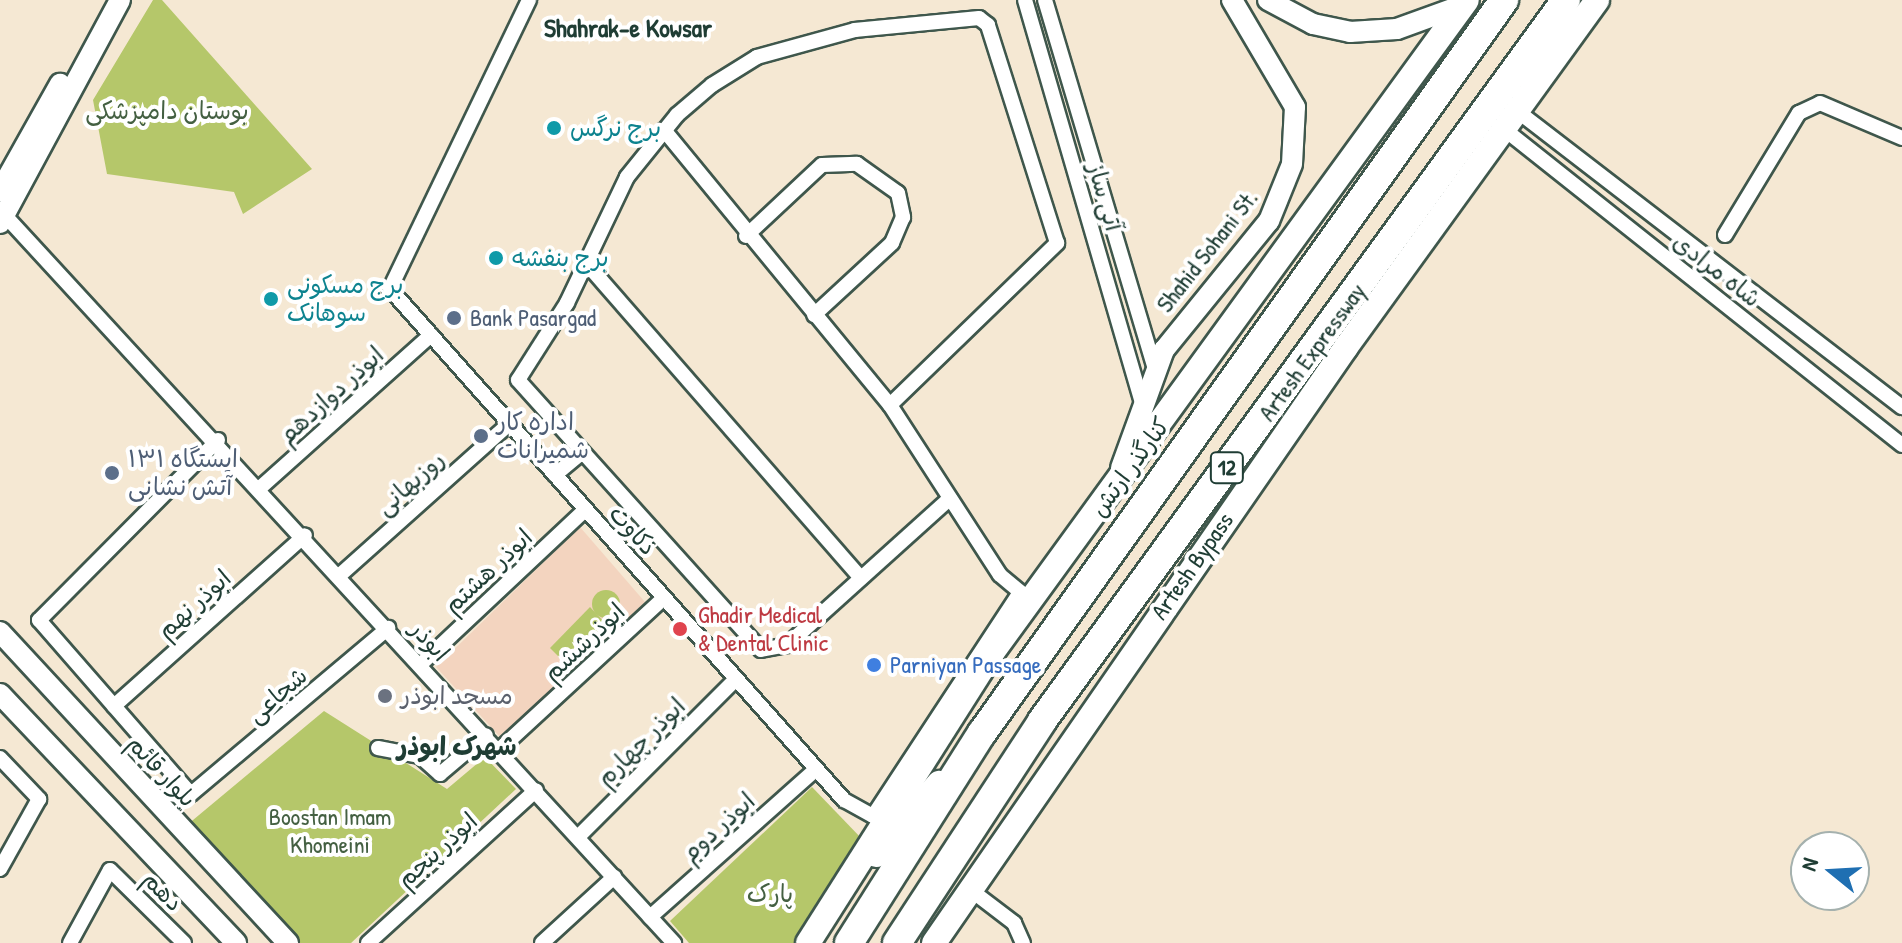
<!DOCTYPE html>
<meta charset="utf-8">
<style>
body{margin:0}
#map{position:relative;width:1902px;height:943px;overflow:hidden;background:#f5e8d3;font-family:"Patrick Hand","Playpen Sans Arabic",sans-serif}
div>[style]{position:absolute}
.built>*{inset:0;background:#f3d4bf}
.green>*{inset:0;background:#b5c76a}
.round{border-radius:50%}
.roads{filter:drop-shadow(2px 0 #3f574c) drop-shadow(-2px 0 #3f574c) drop-shadow(0 2px #3f574c) drop-shadow(0 -2px #3f574c)}
.street>*{height:14px;margin:-7px;padding:0 7px;transform-origin:7px;border-radius:7px;background:#fff}
.secondary>*{height:20px;margin:-10px;padding:0 10px;transform-origin:10px;border-radius:10px;background:#fff}
.primary>*{height:24px;margin:-12px;padding:0 12px;transform-origin:12px;border-radius:12px;background:#fff}
.highway>*{height:28px;margin:-14px;padding:0 14px;transform-origin:14px;border-radius:14px;background:#fff}
.dots>*{width:22px;height:22px;translate:-50% -50%;box-sizing:border-box;border:4px solid #fff;border-radius:50%}
span{translate:-50% -50%;white-space:nowrap;text-align:center;line-height:1.15;-webkit-text-stroke:8px #fff;paint-order:stroke}
.shield-label span{padding:2px 6px;background:#fff;border:2px solid;border-radius:6px;-webkit-text-stroke-width:0}
.shield-label{font-size:22px;color:#1f3d34;font-weight:700}
.park-label{font-size:24px;color:#446042}
.culture-label{font-size:24px;color:#0d838f}
.left{translate:0 -50%;text-align:left}
.street-label{font-size:24px;color:#1f3d34}
.service-label{font-size:24px;color:#4e5e75}
.health-label{font-size:24px;color:#be3a42}
.shop-label{font-size:24px;color:#366cbe}
.worship-label{font-size:24px;color:#5b616d}
.neighbourhood-label{font-size:26px;color:#1f3d34;font-weight:700}
.north{position:absolute;left:1790px;top:831px;width:80px;height:80px;box-sizing:border-box;background:#fff;border:2px solid #a5b1ae;border-radius:50%;rotate:288deg;font-size:22px;font-weight:700;line-height:32px;text-align:center;color:#1f3d34}
.north::after{content:'';display:block;margin:auto;width:28px;height:36px;background:#1f6fb2;clip-path:polygon(50% 0,100% 100%,50% 72%,0 100%)}
</style>
<div id="map">
<div class="built">
<i style="clip-path:polygon(580px 527px,645px 602px,501px 738px,436px 667px)"></i>
</div>
<div class="green">
<i style="clip-path:polygon(153px 0,162px 0,312px 169px,243px 214px,234px 192px,107px 174px,93px 100px)"></i>
<i class="round" style="left:592px;top:590px;width:28px;height:28px"></i>
<i style="clip-path:polygon(590px 607px,608px 626px,568px 666px,550px 648px)"></i>
<i style="clip-path:polygon(324px 711px,447px 789px,485px 757px,516px 789px,351px 943px,297px 943px,187px 825px)"></i>
<i style="clip-path:polygon(812px 787px,862px 839px,796px 943px,689px 943px,670px 921px)"></i>
</div>
<div class="roads">
<div class="street">
<i style="left:529px;top:0;width:321px;rotate:115.7deg"></i>
<i style="left:390px;top:289px;width:684px;rotate:48.38deg"></i>
<i style="left:844px;top:800px;width:33px;rotate:29deg"></i>
<i style="left:873px;top:816px;width:268px;rotate:-56.7deg"></i>
<i style="left:1025px;top:0;width:423px;rotate:73.8deg"></i>
<i style="left:1045px;top:0;width:386px;rotate:73.4deg"></i>
<i style="left:1516px;top:110px;width:487px;rotate:37.6deg"></i>
<i style="left:1504px;top:129px;width:508px;rotate:38.45deg"></i>
<i style="left:664px;top:130px;width:356px;rotate:50.6deg"></i>
<i style="left:890px;top:405px;width:202px;rotate:57.1deg"></i>
<i style="left:1000px;top:575px;width:33px;rotate:40deg"></i>
<i style="left:0;top:210px;width:996px;rotate:47.4deg"></i>
<i style="left:1725px;top:235px;width:143px;rotate:-58.8deg"></i>
<i style="left:1799px;top:113px;width:23px;rotate:-25deg"></i>
<i style="left:1820px;top:103px;width:89px;rotate:23.1deg"></i>
<i style="left:746px;top:236px;width:104px;rotate:-43.1deg"></i>
<i style="left:822px;top:165px;width:35px;rotate:-2deg"></i>
<i style="left:857px;top:164px;width:50px;rotate:35.3deg"></i>
<i style="left:898px;top:193px;width:25px;rotate:78deg"></i>
<i style="left:903px;top:217px;width:28px;rotate:113deg"></i>
<i style="left:892px;top:243px;width:106px;rotate:137.3deg"></i>
<i style="left:586px;top:263px;width:418px;rotate:48.9deg"></i>
<i style="left:890px;top:405px;width:233px;rotate:-44.1deg"></i>
<i style="left:1057px;top:243px;width:229px;rotate:-107.6deg"></i>
<i style="left:988px;top:25px;width:11px;rotate:-142deg"></i>
<i style="left:979px;top:18px;width:125px;rotate:174.5deg"></i>
<i style="left:855px;top:30px;width:102px;rotate:164.6deg"></i>
<i style="left:757px;top:57px;width:53px;rotate:148.1deg"></i>
<i style="left:712px;top:85px;width:46px;rotate:139.4deg"></i>
<i style="left:677px;top:115px;width:80px;rotate:128.9deg"></i>
<i style="left:627px;top:177px;width:140px;rotate:115.5deg"></i>
<i style="left:567px;top:303px;width:91px;rotate:122.5deg"></i>
<i style="left:518px;top:380px;width:363px;rotate:48deg"></i>
<i style="left:761px;top:650px;width:26px;rotate:-11deg"></i>
<i style="left:787px;top:645px;width:219px;rotate:-42deg"></i>
<i style="left:218px;top:440px;width:254px;rotate:134.8deg"></i>
<i style="left:39px;top:620px;width:231px;rotate:48.9deg"></i>
<i style="left:191px;top:794px;width:258px;rotate:-40.1deg"></i>
<i style="left:555px;top:475px;width:31px;rotate:-40deg"></i>
<i style="left:261px;top:487px;width:228px;rotate:-41.8deg"></i>
<i style="left:340px;top:575px;width:227px;rotate:-41.8deg"></i>
<i style="left:421px;top:664px;width:225px;rotate:-43.2deg"></i>
<i style="left:114px;top:706px;width:256px;rotate:-41.8deg"></i>
<i style="left:378px;top:748px;width:43px;rotate:10.8deg"></i>
<i style="left:420px;top:756px;width:27px;rotate:42deg"></i>
<i style="left:440px;top:774px;width:60px;rotate:-40.3deg"></i>
<i style="left:499px;top:750px;width:224px;rotate:-42.7deg"></i>
<i style="left:0;top:758px;width:57px;rotate:46.4deg"></i>
<i style="left:39px;top:799px;width:80px;rotate:119.1deg"></i>
<i style="left:578px;top:837px;width:223px;rotate:-45deg"></i>
<i style="left:976px;top:882px;width:12px;rotate:90deg"></i>
<i style="left:976px;top:894px;width:48px;rotate:37.3deg"></i>
<i style="left:1014px;top:923px;width:22px;rotate:66deg"></i>
<i style="left:650px;top:917px;width:222px;rotate:-41.7deg"></i>
<i style="left:70px;top:943px;width:83px;rotate:-61.3deg"></i>
<i style="left:110px;top:870px;width:104px;rotate:44.6deg"></i>
<i style="left:368px;top:943px;width:227px;rotate:-42.3deg"></i>
<i style="left:542px;top:943px;width:98px;rotate:-42.5deg"></i>
</div>
<div class="secondary">
<i style="left:1268px;top:0;width:51px;rotate:28.1deg"></i>
<i style="left:1313px;top:24px;width:38px;rotate:12deg"></i>
<i style="left:1350px;top:32px;width:47px;rotate:-3.7deg"></i>
<i style="left:1397px;top:29px;width:70px;rotate:-20deg"></i>
<i style="left:0;top:191px;width:123px;rotate:-60.7deg"></i>
<i style="left:0;top:223px;width:253px;rotate:-61.7deg"></i>
<i style="left:1121px;top:468px;width:126px;rotate:-70deg"></i>
<i style="left:1164px;top:350px;width:166px;rotate:-50.9deg"></i>
<i style="left:1269px;top:221px;width:61px;rotate:-68deg"></i>
<i style="left:1292px;top:164px;width:57px;rotate:-87deg"></i>
<i style="left:1295px;top:107px;width:124px;rotate:-120.5deg"></i>
<i style="left:0;top:632px;width:424px;rotate:47.2deg"></i>
<i style="left:0;top:694px;width:343px;rotate:46.5deg"></i>
</div>
<div class="primary">
<i style="left:876px;top:855px;width:96px;rotate:-48.8deg"></i>
<i style="left:808px;top:943px;width:343px;rotate:-57.6deg"></i>
<i style="left:992px;top:653px;width:807px;rotate:-53.97deg"></i>
<i style="left:934px;top:943px;width:725px;rotate:-55.34deg"></i>
<i style="left:1346px;top:347px;width:428px;rotate:-54.1deg"></i>
</div>
<div class="highway">
<i style="left:849px;top:943px;width:249px;rotate:-57.7deg"></i>
<i style="left:982px;top:733px;width:900px;rotate:-54.54deg"></i>
<i style="left:897px;top:943px;width:265px;rotate:-56.8deg"></i>
<i style="left:1042px;top:721px;width:891px;rotate:-53.99deg"></i>
</div>
</div>
<div class="dots">
<i style="left:554px;top:128px;background:#0f9aa8"></i>
<i style="left:496px;top:258px;background:#0f9aa8"></i>
<i style="left:271px;top:299px;background:#0f9aa8"></i>
<i style="left:454px;top:318px;background:#5c6f8a"></i>
<i style="left:481px;top:436px;background:#5c6f8a"></i>
<i style="left:112px;top:473px;background:#5c6f8a"></i>
<i style="left:680px;top:629px;background:#e0444e"></i>
<i style="left:874px;top:665px;background:#3f7fe0"></i>
<i style="left:385px;top:696px;background:#6b7280"></i>
</div>
<div class="shield-label">
<span style="left:1227px;top:468px">12</span>
</div>
<div class="park-label">
<span style="left:167px;top:111px">بوستان دامپزشکی</span>
<span style="left:330px;top:831px">Boostan Imam<br>Khomeini</span>
<span style="left:770px;top:894px">پارک</span>
</div>
<div class="culture-label">
<span class="left" style="left:570px;top:128px">برج نرگس</span>
<span class="left" style="left:512px;top:258px">برج بنفشه</span>
<span class="left" style="left:287px;top:299px">برج مسکونی<br>سوهانک</span>
</div>
<div class="street-label">
<span style="left:1105px;top:197px;rotate:74deg">آتی ساز</span>
<span style="left:1207px;top:251px;rotate:-52deg">Shahid Sohani St.</span>
<span style="left:1717px;top:270px;rotate:38deg">شاه مرادی</span>
<span style="left:1312px;top:352px;rotate:-54deg">Artesh Expressway</span>
<span style="left:331px;top:395px;rotate:-42deg">ابوذر دوازدهم</span>
<span style="left:1130px;top:467px;rotate:-54deg">کنارگذر ارتش</span>
<span style="left:410px;top:483px;rotate:-42deg">روزبهانی</span>
<span style="left:633px;top:530px;rotate:48deg">ذکاوت</span>
<span style="left:1192px;top:566px;rotate:-55deg">Artesh Bypass</span>
<span style="left:488px;top:571px;rotate:-43deg">ابوذر هشتم</span>
<span style="left:194px;top:604px;rotate:-42deg">ابوذر نهم</span>
<span style="left:430px;top:641px;rotate:48deg">ابوذر</span>
<span style="left:584px;top:642px;rotate:-43deg">ابوذرششم</span>
<span style="left:277px;top:695px;rotate:-41deg">شجاعی</span>
<span style="left:641px;top:742px;rotate:-45deg">ابوذر چهارم</span>
<span style="left:162px;top:771px;rotate:47deg">بلوار قائم</span>
<span style="left:718px;top:827px;rotate:-42deg">ابوذر دوم</span>
<span style="left:437px;top:850px;rotate:-42deg">ابوذر پنجم</span>
<span style="left:163px;top:891px;rotate:45deg">دهم</span>
</div>
<div class="service-label">
<span class="left" style="left:470px;top:318px">Bank Pasargad</span>
<span class="left" style="left:497px;top:436px">اداره کار<br>شمیرانات</span>
<span class="left" style="left:128px;top:473px">ایستگاه ۱۳۱<br>آتش نشانی</span>
</div>
<div class="health-label">
<span class="left" style="left:698px;top:629px">Ghadir Medical<br>&amp; Dental Clinic</span>
</div>
<div class="shop-label">
<span class="left" style="left:890px;top:665px">Parniyan Passage</span>
</div>
<div class="worship-label">
<span class="left" style="left:401px;top:696px">مسجد ابوذر</span>
</div>
<div class="neighbourhood-label">
<span style="left:628px;top:28px">Shahrak-e Kowsar</span>
<span style="left:457px;top:746px">شهرک ابوذر</span>
</div>
<div class="north">N</div>
</div>
